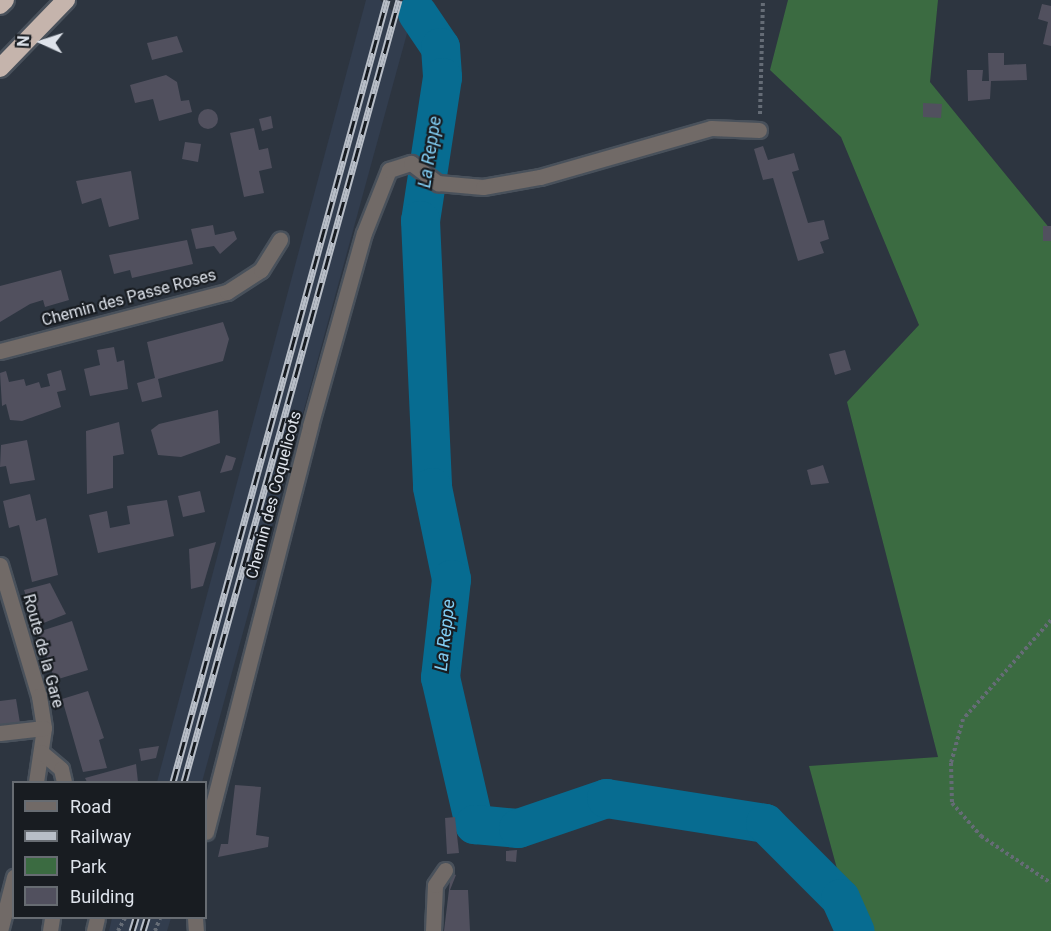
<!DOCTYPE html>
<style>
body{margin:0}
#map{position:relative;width:1051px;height:931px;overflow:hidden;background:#2d3540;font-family:Roboto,sans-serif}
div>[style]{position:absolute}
.built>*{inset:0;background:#323d4e}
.green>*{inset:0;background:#3b6b41}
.river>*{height:39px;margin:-19.5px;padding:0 19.5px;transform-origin:19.5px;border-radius:19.5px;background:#076c91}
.building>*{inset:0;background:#51505e}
.round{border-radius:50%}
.path>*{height:4px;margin-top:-2px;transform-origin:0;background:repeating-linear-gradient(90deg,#656c76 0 3px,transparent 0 6px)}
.roads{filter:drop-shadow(2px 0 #49515b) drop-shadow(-2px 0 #49515b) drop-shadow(0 2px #49515b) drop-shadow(0 -2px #49515b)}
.minor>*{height:15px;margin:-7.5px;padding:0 7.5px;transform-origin:7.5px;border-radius:7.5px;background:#716a67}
.highway>*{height:18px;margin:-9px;padding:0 9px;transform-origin:9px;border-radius:9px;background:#c5b4ac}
.rail>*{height:7px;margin-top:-3.5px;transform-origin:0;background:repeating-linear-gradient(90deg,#181c21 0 14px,#b8bec7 0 28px);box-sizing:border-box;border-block:2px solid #b8bec7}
span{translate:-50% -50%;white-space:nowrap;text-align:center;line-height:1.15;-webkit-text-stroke:4.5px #181c21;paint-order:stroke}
.street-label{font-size:16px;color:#dee3eb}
.water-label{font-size:18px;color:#82cef4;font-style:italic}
.legend{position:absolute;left:12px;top:781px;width:195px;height:138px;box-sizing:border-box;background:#181c21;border:2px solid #676c72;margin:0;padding:8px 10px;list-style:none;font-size:18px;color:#dee3eb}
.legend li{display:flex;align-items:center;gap:12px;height:30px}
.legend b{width:30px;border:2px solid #676c72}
.north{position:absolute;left:12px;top:12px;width:60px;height:60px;-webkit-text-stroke:4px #181c21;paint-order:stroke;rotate:273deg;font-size:16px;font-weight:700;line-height:24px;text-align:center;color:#dee3eb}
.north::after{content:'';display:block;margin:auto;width:21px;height:27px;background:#dee3eb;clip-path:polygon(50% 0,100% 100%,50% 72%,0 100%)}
</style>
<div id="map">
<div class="built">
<i style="clip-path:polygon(366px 0,380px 0,409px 26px,202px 782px,157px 782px)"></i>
<i style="clip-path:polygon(112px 918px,171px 918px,167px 931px,109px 931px)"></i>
</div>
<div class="green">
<i style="clip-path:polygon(788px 0,938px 0,930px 82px,1051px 230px,1051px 931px,854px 931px,809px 766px,938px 757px,847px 402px,919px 325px,841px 137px,770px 70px)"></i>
</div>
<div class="river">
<i style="left:417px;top:13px;width:41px;rotate:55.9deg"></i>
<i style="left:440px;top:47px;width:30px;rotate:86deg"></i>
<i style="left:442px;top:77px;width:145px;rotate:98.7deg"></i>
<i style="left:420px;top:220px;width:267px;rotate:87.4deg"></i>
<i style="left:432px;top:487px;width:94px;rotate:78.3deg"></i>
<i style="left:451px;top:579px;width:99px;rotate:96.4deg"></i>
<i style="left:440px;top:677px;width:151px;rotate:77deg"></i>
<i style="left:474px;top:824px;width:44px;rotate:5.2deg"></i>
<i style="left:518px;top:828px;width:93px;rotate:-18.8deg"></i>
<i style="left:606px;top:798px;width:161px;rotate:8.9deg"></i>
<i style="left:765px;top:823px;width:106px;rotate:45deg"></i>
<i style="left:840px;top:898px;width:36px;rotate:66deg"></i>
</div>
<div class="building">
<i style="clip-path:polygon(1042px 4px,1051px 6px,1051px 46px,1043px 44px,1048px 22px,1038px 19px)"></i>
<i style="clip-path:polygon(177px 36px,183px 52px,152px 60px,147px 43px)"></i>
<i style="clip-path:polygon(988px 53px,1004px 53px,1004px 65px,1026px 64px,1027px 80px,991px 81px,990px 99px,968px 101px,967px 70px,983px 70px,982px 81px,989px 81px)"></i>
<i style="clip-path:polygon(166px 75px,177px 82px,181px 101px,189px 100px,192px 112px,159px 121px,153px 99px,135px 103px,130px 85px)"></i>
<i style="clip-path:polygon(923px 103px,942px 104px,941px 118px,923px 117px)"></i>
<i class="round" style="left:198px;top:109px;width:20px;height:20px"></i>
<i style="clip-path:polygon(271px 116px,273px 128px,262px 131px,259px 119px)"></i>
<i style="clip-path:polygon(254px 128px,259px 150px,268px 148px,272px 168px,259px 171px,264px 193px,244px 197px,230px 133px)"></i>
<i style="clip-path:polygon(185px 142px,201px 144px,198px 162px,182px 159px)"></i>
<i style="clip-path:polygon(763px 146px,768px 160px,794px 153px,799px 170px,792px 172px,808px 223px,824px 220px,829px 239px,820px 242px,824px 253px,798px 261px,773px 178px,763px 180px,754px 149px)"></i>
<i style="clip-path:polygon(131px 171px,139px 219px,109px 227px,101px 198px,82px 204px,76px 181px)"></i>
<i style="clip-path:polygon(213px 225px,215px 235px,234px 231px,237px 239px,220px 254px,214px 246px,196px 249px,191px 229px)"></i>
<i style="clip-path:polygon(1043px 226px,1051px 226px,1051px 241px,1043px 241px)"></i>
<i style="clip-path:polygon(187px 240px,193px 264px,132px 278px,130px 270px,114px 274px,109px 255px)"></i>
<i style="clip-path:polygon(61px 270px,69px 300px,45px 307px,43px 300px,30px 304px,0 322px,0 286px)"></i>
<i style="clip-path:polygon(223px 322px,229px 339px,223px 361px,158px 379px,162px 397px,142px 402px,137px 383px,155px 378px,147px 342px)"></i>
<i style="clip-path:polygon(114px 347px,117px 362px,124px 360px,128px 389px,90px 396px,84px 369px,100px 365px,97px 350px)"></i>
<i style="clip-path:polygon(845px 350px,851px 370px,835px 375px,829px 354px)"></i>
<i style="clip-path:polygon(61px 370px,66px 390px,57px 392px,61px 407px,22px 421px,10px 420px,6px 404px,2px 406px,0 373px,6px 371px,9px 382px,24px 379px,26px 386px,39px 382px,41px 388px,50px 386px,47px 374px)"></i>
<i style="clip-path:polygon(218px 410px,220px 443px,181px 457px,158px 455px,151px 430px,159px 424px)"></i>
<i style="clip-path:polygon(119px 422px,124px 454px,113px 456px,113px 488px,87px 494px,86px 431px)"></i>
<i style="clip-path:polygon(27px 440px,35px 480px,10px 484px,6px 466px,0 467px,1px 445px)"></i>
<i style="clip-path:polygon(226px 455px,236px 458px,232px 470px,220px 473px)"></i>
<i style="clip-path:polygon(823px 465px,829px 483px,811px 485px,807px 470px)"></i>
<i style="clip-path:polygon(200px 491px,205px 512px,183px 517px,178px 496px)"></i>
<i style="clip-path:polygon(30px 494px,36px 521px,46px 518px,58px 575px,32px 582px,19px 525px,9px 528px,3px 501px)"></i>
<i style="clip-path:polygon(167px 500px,174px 536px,98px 553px,89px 515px,107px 511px,110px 528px,130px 524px,127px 506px)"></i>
<i style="clip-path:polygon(216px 542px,203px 586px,191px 589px,189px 549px)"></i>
<i style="clip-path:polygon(50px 583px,66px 614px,36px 626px,24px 590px)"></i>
<i style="clip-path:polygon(72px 621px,88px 670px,55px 680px,38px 632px)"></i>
<i style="clip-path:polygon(88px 691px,104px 738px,99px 740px,107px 768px,83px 772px,62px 699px)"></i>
<i style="clip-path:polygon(16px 699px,20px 723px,0 725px,0 701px)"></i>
<i style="clip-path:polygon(159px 746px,156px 758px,141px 761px,139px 749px)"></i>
<i style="clip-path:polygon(136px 764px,138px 782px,87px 782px,85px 778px)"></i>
<i style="clip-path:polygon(235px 785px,261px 787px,256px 835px,269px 837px,268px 847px,218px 857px,221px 844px,228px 844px)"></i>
<i style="clip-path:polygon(455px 817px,459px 853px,447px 854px,445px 818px)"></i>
<i style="clip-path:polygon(517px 850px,516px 862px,506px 861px,506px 851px)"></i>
<i style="clip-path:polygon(451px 873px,456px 875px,450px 890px,468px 890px,470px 931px,444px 931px)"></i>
</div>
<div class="path">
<i style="left:760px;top:114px;width:114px;rotate:-88.5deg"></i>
<i style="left:1051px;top:620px;width:132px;rotate:131.6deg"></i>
<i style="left:963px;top:719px;width:46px;rotate:105.3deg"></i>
<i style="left:951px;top:763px;width:40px;rotate:88.6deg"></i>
<i style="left:952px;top:803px;width:44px;rotate:48.7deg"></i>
<i style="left:981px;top:836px;width:84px;rotate:33.9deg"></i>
<i style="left:118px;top:931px;width:15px;rotate:-62deg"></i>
<i style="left:155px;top:931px;width:14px;rotate:-69deg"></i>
</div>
<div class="roads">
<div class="minor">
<i style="left:0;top:351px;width:235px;rotate:-14.6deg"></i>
<i style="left:227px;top:292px;width:40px;rotate:-32.9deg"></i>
<i style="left:261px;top:270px;width:36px;rotate:-58deg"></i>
<i style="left:0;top:565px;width:137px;rotate:73.4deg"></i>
<i style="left:39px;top:696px;width:32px;rotate:81deg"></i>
<i style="left:44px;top:728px;width:55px;rotate:98.4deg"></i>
<i style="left:0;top:733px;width:44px;rotate:-6.5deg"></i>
<i style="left:41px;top:752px;width:26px;rotate:40deg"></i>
<i style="left:61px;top:769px;width:13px;rotate:77deg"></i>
<i style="left:206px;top:832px;width:419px;rotate:-75.6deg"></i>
<i style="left:310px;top:426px;width:200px;rotate:-74.4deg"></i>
<i style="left:364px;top:233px;width:68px;rotate:-68.4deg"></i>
<i style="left:389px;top:170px;width:23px;rotate:-18deg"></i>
<i style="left:411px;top:163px;width:34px;rotate:37deg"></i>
<i style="left:438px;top:183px;width:45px;rotate:5.1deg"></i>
<i style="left:483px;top:187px;width:58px;rotate:-10deg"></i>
<i style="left:540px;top:177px;width:178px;rotate:-16deg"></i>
<i style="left:711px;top:128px;width:48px;rotate:2.4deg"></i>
<i style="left:195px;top:918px;width:13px;rotate:86deg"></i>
<i style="left:0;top:931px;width:56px;rotate:-75.5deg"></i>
<i style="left:50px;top:931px;width:13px;rotate:-81deg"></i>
<i style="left:94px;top:931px;width:13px;rotate:-77deg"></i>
<i style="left:433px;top:931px;width:46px;rotate:-87.5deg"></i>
<i style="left:435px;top:885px;width:18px;rotate:-56deg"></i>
</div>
<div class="highway">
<i style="left:0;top:5px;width:7px;rotate:-45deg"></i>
<i style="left:0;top:68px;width:95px;rotate:-45.9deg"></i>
</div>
</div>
<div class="rail">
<i style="left:173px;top:782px;width:811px;rotate:-74.7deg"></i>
<i style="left:184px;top:782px;width:811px;rotate:-74.63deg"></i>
<i style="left:132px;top:931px;width:14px;rotate:-73deg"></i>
<i style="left:143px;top:931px;width:14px;rotate:-73deg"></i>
</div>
<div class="street-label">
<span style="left:129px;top:298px;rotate:-15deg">Chemin des Passe Roses</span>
<span style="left:274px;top:495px;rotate:-75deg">Chemin des Coquelicots</span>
<span style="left:43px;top:651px;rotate:75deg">Route de la Gare</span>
</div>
<div class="water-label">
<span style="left:430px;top:152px;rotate:-81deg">La Reppe</span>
<span style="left:445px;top:635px;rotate:-84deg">La Reppe</span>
</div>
<ul class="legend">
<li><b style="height:8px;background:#716a67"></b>Road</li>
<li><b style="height:8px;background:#b8bec7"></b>Railway</li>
<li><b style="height:16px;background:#3b6b41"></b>Park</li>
<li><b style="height:16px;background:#51505e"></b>Building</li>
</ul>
<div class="north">N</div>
</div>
